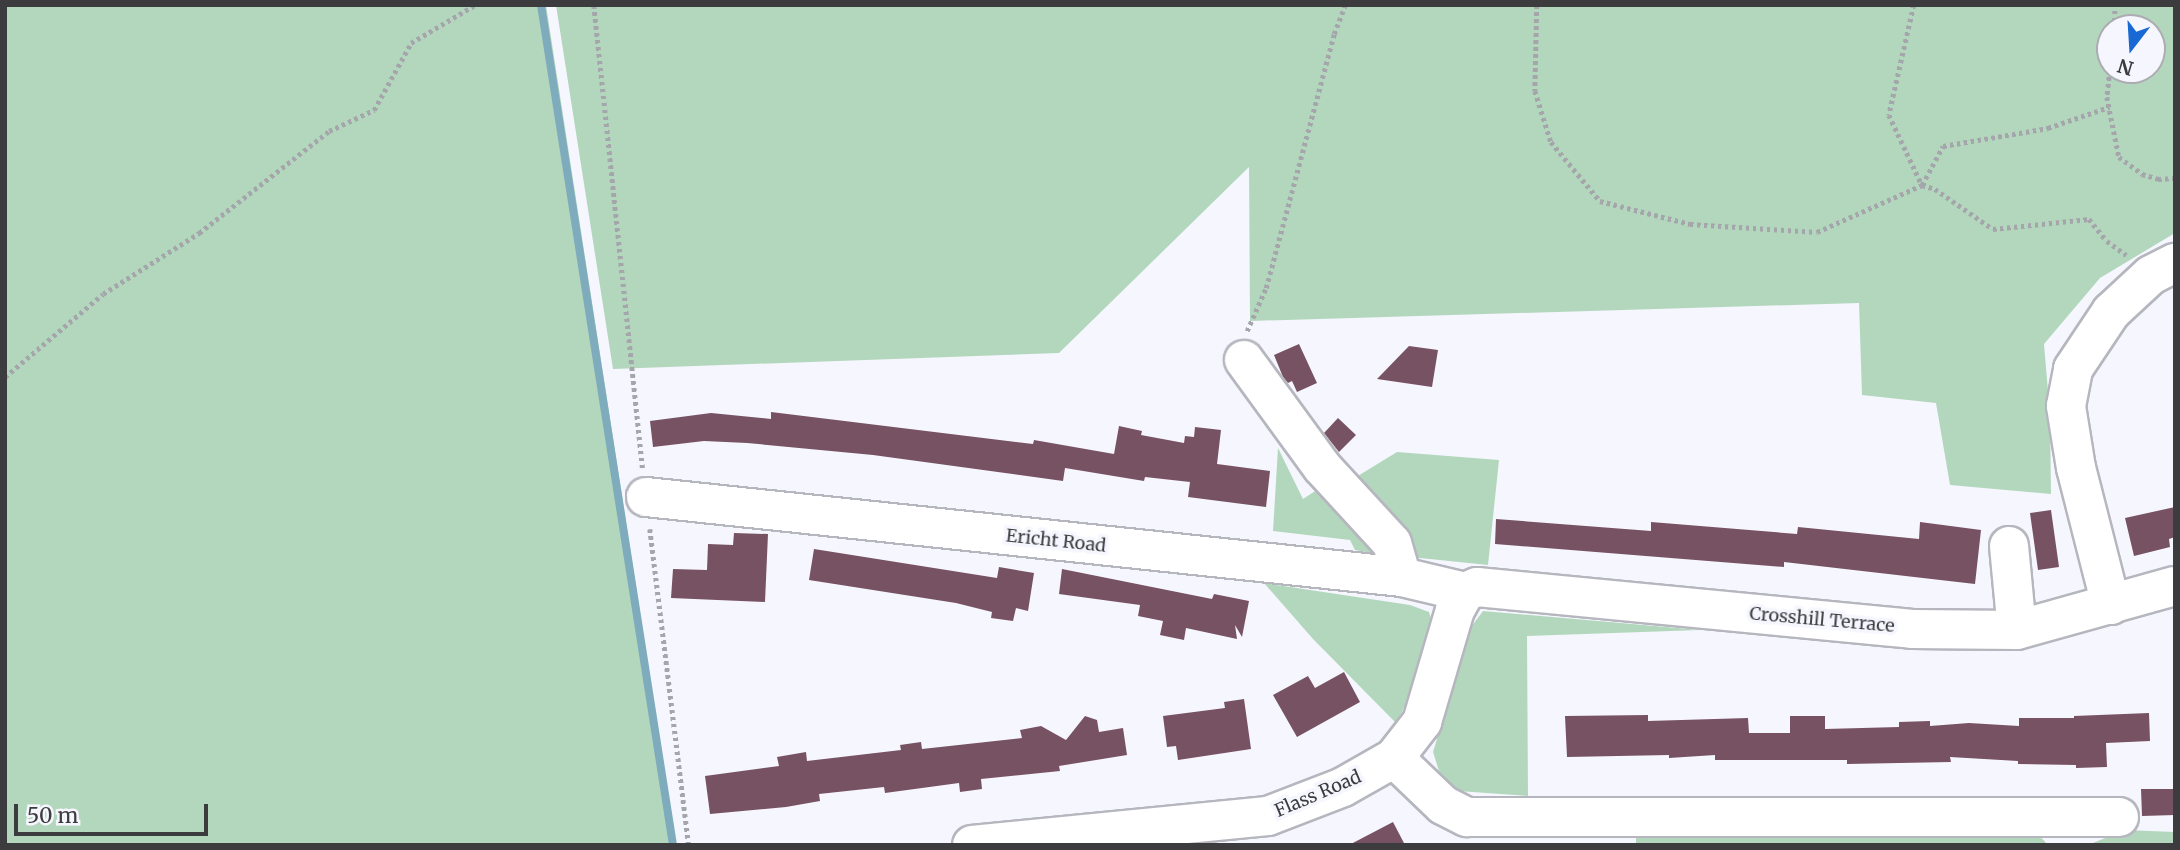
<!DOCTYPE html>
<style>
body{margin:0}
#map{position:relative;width:2180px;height:850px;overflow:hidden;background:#f6f6ff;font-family:Merriweather,serif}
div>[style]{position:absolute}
.green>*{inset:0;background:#b3d7bd}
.stream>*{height:8px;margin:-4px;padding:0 4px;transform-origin:4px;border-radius:4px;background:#7eacbc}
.building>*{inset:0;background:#775263}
.path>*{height:4.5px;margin-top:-2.25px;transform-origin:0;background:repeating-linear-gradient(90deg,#a5a5ac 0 3.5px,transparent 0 7px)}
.roads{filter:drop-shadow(2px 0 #b6b6bf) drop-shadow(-2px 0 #b6b6bf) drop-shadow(0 2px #b6b6bf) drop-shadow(0 -2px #b6b6bf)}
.minor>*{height:38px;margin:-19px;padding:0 19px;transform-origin:19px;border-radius:19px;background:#fff}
span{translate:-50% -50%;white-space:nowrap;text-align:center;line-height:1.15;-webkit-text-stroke:7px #f6f6ff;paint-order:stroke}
.street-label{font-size:18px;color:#3c3c3f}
.frame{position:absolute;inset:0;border:7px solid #3c3c3f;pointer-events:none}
.north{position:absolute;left:2096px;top:14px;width:70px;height:70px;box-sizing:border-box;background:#f6f6ff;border:2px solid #acacb2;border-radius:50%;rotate:197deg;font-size:19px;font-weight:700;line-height:28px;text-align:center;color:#3c3c3f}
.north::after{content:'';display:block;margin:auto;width:24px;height:32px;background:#1869d4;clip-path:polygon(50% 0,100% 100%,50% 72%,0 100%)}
.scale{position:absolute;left:14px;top:804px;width:194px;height:32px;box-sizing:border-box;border:4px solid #3c3c3f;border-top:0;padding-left:9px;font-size:21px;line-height:24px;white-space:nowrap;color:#3c3c3f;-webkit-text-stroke:5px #f6f6ff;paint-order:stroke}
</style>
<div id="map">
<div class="green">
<i style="clip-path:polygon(5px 5px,546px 5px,676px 845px,5px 845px)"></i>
<i style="clip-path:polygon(evenodd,556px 5px,2175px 5px,2175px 233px,2100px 278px,2044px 344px,2050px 415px,2051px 494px,1950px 485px,1936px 403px,1862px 395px,1859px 303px,1250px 321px,1249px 167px,1059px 353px,613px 369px,556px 5px,2110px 28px,2152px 28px,2152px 70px,2110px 70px,2110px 28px)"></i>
<i style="clip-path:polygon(1278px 448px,1303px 499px,1326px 484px,1386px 556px,1355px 550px,1350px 540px,1273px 531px)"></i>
<i style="clip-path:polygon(1397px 452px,1499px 460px,1488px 565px,1410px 557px,1348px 482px)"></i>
<i style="clip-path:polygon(1264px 583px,1410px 605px,1429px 612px,1435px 631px,1419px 679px,1396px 723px,1313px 639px)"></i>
<i style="clip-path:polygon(1483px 611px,1700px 630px,1527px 636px,1528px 796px,1458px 791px,1439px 771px,1433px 752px,1471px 627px)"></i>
<i style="clip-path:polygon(1636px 827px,2035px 831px,2048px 845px,1636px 845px)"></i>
<i style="clip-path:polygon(2125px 830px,2175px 832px,2175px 845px,2088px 845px)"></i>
</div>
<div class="stream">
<i style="left:541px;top:5px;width:850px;rotate:81.07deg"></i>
</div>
<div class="building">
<i style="clip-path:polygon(1299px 344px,1317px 383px,1297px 392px,1292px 381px,1288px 383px,1283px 377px,1274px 355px)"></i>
<i style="clip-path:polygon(1409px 346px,1438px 350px,1432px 387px,1377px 379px)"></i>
<i style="clip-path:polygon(771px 412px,1033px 444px,1034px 440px,1114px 454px,1119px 426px,1142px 431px,1141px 435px,1184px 443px,1185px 436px,1194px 437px,1195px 427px,1221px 430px,1217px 464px,1270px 471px,1266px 507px,1188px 497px,1190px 482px,1145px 477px,1144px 481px,1065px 468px,1063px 481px,873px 455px,747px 443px,704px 441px,653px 447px,650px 421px,711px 413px,771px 419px)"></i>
<i style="clip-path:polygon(1338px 418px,1356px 435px,1339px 452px,1324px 433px)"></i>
<i style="clip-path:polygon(2175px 507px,2175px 537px,2169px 539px,2170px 547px,2134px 556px,2125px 518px)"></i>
<i style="clip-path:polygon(2051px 510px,2059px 567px,2038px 570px,2030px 513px)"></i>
<i style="clip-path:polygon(1496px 519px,1651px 531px,1651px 522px,1797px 534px,1798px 527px,1919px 539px,1920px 522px,1981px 530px,1975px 584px,1784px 562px,1784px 567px,1495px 544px)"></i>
<i style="clip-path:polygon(734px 533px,768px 534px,765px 602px,671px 598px,673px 569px,707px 570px,708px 544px,733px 545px)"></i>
<i style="clip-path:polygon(814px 549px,997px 578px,999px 567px,1034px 573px,1028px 611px,1016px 608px,1013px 621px,991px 618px,992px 612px,956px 603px,809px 580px)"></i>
<i style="clip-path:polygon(1062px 569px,1212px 599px,1214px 594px,1249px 601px,1242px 637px,1235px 625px,1237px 639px,1186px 628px,1184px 640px,1160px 635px,1163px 621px,1138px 616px,1140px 605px,1059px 594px)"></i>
<i style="clip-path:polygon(1344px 672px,1360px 702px,1297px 737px,1273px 695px,1308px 676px,1315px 688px)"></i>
<i style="clip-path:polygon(1244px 699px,1251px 749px,1178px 760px,1176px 746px,1167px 747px,1163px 716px,1225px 708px,1224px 702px)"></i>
<i style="clip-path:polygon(2149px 713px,2150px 741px,2106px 743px,2107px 767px,2076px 768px,2076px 765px,2018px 764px,2018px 761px,1950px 757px,1951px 762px,1847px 764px,1847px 760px,1715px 760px,1715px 755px,1669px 758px,1669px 755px,1567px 757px,1565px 716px,1648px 715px,1648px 721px,1748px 718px,1749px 733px,1790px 733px,1790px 716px,1825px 716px,1825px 729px,1899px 727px,1899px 722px,1930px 721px,1930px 726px,1969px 723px,2019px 726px,2019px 718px,2074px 718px,2074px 716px)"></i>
<i style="clip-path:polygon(1085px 716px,1097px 720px,1099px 732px,1123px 728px,1127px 755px,1059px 766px,1060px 771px,981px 779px,982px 789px,960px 792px,959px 783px,885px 793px,884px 787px,819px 794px,820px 801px,786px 807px,710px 814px,705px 776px,779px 766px,777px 757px,806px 752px,807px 761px,901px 750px,900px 745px,921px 742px,922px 749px,1022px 738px,1020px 730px,1041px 726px,1066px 740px)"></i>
<i style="clip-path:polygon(2141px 789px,2174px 789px,2175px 815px,2142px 816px)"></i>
<i style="clip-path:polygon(1393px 822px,1405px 845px,1349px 845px)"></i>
</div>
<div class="path">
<i style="left:594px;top:5px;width:467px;rotate:84deg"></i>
<i style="left:1537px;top:5px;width:86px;rotate:91.3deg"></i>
<i style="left:1535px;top:91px;width:53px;rotate:72.6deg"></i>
<i style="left:1551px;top:142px;width:77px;rotate:50.3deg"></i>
<i style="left:1600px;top:201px;width:93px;rotate:14.3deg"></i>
<i style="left:1690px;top:224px;width:127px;rotate:3.6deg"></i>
<i style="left:1817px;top:232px;width:115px;rotate:-24.1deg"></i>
<i style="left:1922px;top:185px;width:14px;rotate:17deg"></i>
<i style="left:1935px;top:189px;width:70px;rotate:34.6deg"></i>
<i style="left:1993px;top:229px;width:97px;rotate:-5.9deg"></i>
<i style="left:2089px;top:219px;width:28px;rotate:51deg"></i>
<i style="left:2107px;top:241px;width:24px;rotate:36deg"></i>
<i style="left:1914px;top:5px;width:113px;rotate:102.8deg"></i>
<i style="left:1889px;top:115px;width:77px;rotate:64.8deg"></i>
<i style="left:2114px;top:28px;width:23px;rotate:-88deg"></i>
<i style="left:2110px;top:70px;width:27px;rotate:96deg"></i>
<i style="left:2107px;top:97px;width:61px;rotate:78.7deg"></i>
<i style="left:2119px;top:157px;width:29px;rotate:36deg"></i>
<i style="left:2142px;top:174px;width:17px;rotate:17deg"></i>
<i style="left:2158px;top:179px;width:17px;rotate:-3deg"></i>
<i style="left:1922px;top:185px;width:44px;rotate:-61.7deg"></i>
<i style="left:1943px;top:146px;width:107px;rotate:-9.7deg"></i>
<i style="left:2048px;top:128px;width:65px;rotate:-19deg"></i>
<i style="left:1247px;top:331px;width:47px;rotate:-66.2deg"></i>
<i style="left:1266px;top:288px;width:263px;rotate:-75deg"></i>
<i style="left:1334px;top:34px;width:31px;rotate:-69deg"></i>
<i style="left:5px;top:377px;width:128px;rotate:-40.3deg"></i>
<i style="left:103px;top:294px;width:114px;rotate:-32.4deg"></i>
<i style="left:199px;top:233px;width:165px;rotate:-38.1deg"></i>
<i style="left:329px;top:131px;width:50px;rotate:-25deg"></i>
<i style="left:374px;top:110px;width:77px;rotate:-61.1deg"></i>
<i style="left:411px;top:43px;width:74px;rotate:-30.7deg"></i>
<i style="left:650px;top:529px;width:318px;rotate:83deg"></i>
</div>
<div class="roads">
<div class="minor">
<i style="left:1244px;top:360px;width:132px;rotate:53.9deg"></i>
<i style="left:1322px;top:467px;width:103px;rotate:47.4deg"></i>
<i style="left:1392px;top:543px;width:35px;rotate:74deg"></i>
<i style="left:646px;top:497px;width:760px;rotate:6.04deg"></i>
<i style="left:1402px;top:577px;width:65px;rotate:13.4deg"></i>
<i style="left:2009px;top:546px;width:84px;rotate:84.6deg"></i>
<i style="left:1465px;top:592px;width:13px;rotate:-23deg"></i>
<i style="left:1477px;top:587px;width:437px;rotate:5.5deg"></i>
<i style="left:1912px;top:629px;width:105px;rotate:0.5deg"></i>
<i style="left:2017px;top:630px;width:164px;rotate:-15.6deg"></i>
<i style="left:2111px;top:605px;width:141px;rotate:-104.3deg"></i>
<i style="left:2076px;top:468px;width:63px;rotate:-99.2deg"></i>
<i style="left:2066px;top:406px;width:38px;rotate:-79deg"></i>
<i style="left:2073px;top:369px;width:69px;rotate:-56.3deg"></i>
<i style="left:2111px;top:312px;width:54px;rotate:-42.8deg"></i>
<i style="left:2151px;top:275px;width:27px;rotate:-27deg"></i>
<i style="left:1394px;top:758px;width:68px;rotate:43.8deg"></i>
<i style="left:1443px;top:805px;width:27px;rotate:27deg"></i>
<i style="left:1467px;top:817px;width:652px"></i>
<i style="left:972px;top:845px;width:297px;rotate:-5.6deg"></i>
<i style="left:1268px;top:816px;width:80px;rotate:-21.1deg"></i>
<i style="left:1343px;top:787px;width:59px;rotate:-29.6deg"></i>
<i style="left:1394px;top:758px;width:46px;rotate:-52.1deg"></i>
<i style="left:1422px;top:722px;width:117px;rotate:-73.6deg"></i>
<i style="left:1455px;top:610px;width:21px;rotate:-61deg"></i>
</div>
</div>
<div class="street-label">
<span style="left:1056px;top:541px;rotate:6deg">Ericht Road</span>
<span style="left:1822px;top:620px;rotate:5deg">Crosshill Terrace</span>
<span style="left:1318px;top:794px;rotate:-23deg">Flass Road</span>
</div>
<div class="frame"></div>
<div class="north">N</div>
<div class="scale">50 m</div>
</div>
